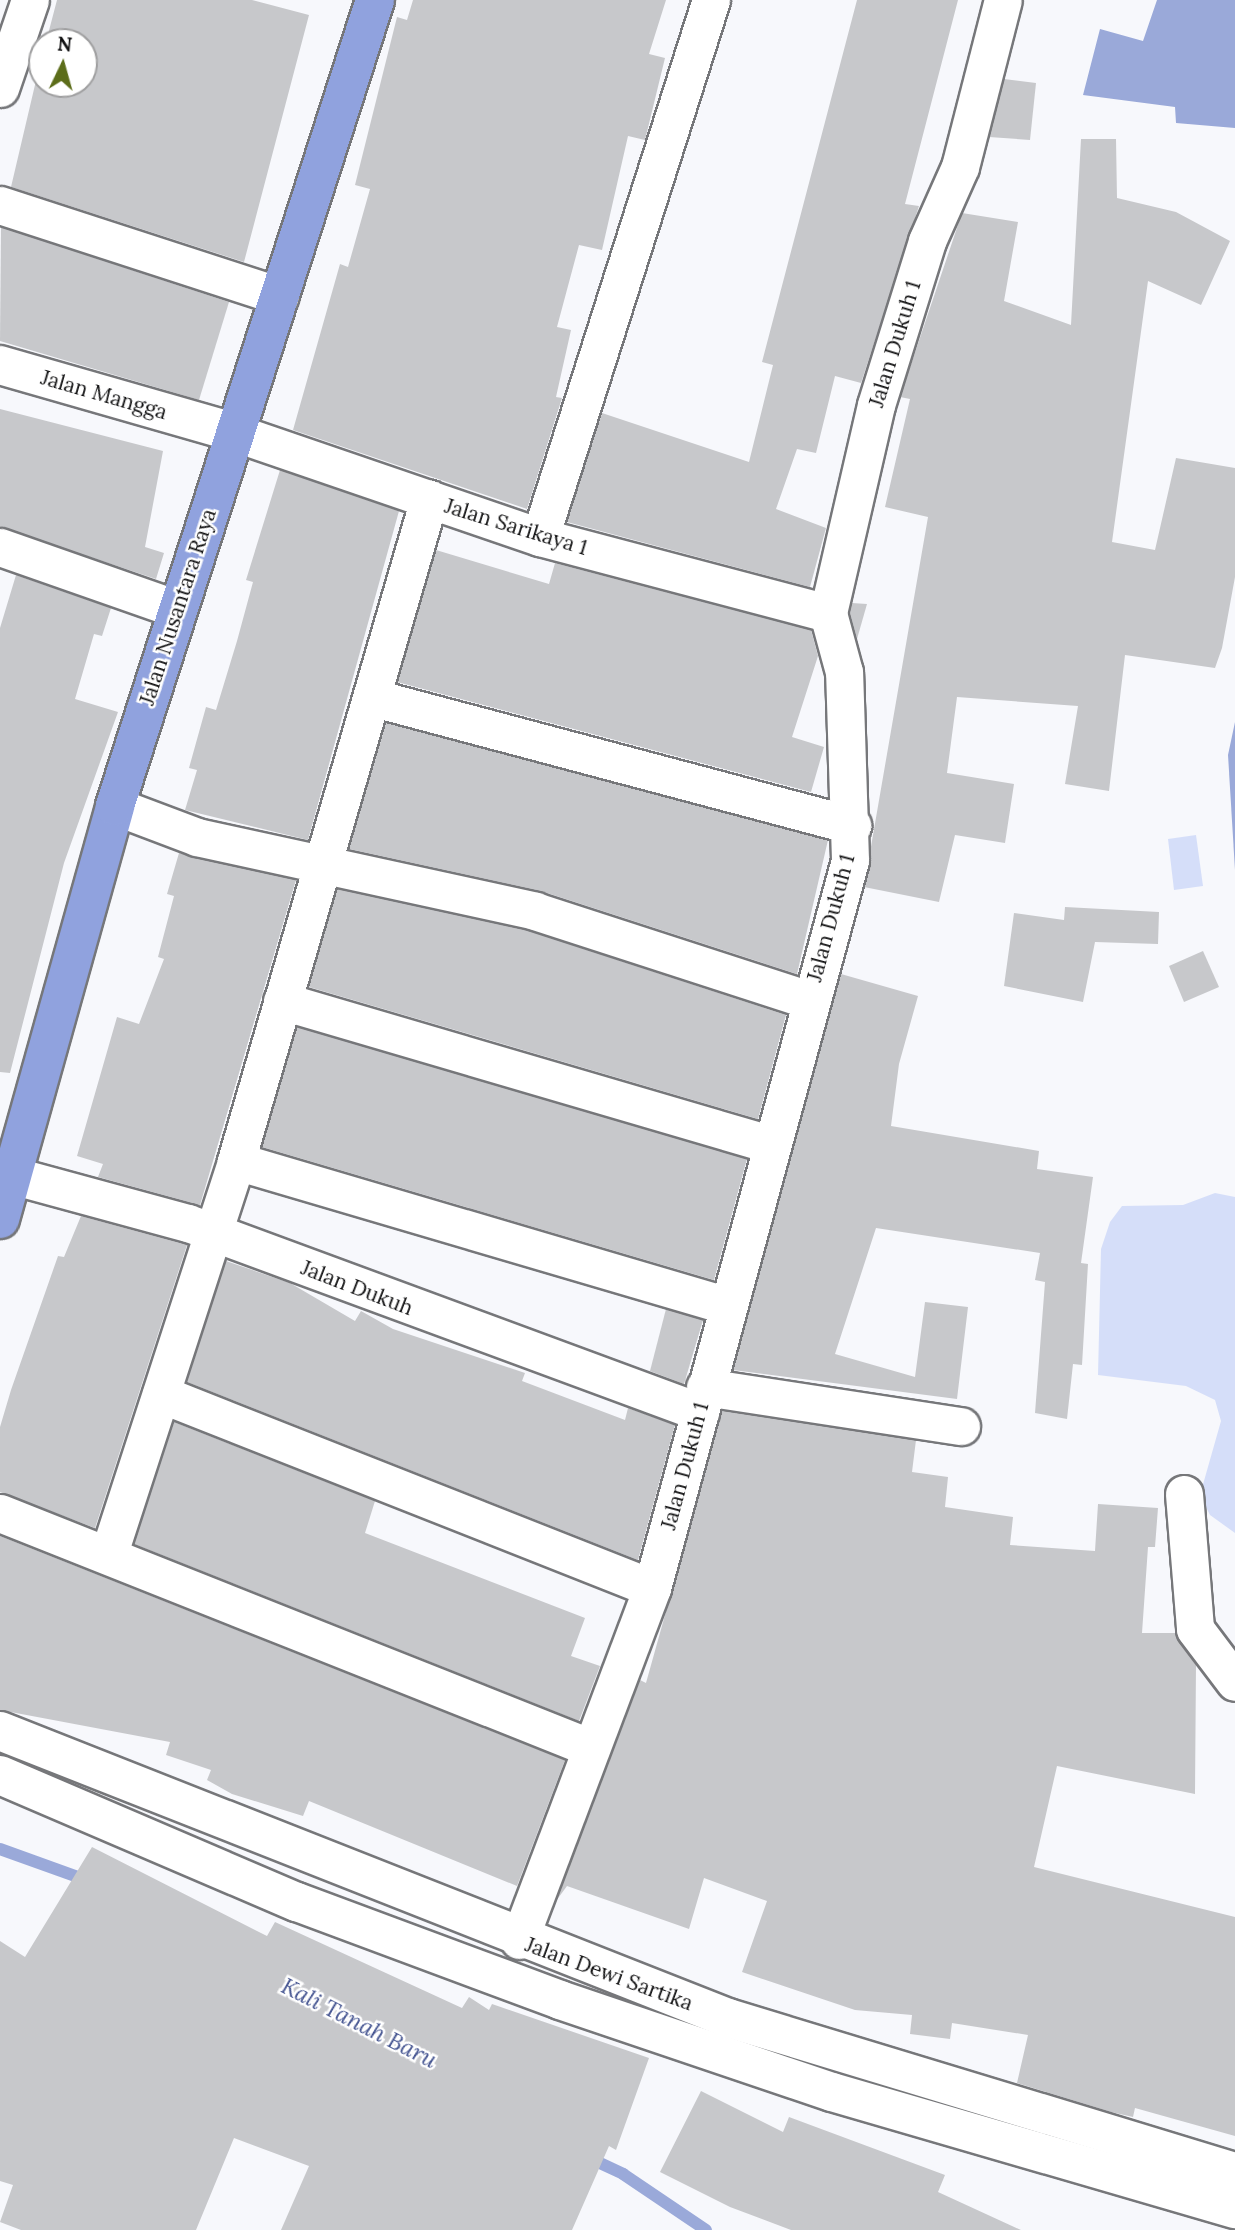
<!DOCTYPE html>
<style>
body{margin:0}
#map{position:relative;width:1235px;height:2230px;overflow:hidden;background:#f7f8fc;font-family:Lora,serif}
div>[style]{position:absolute}
.green>*{inset:0;background:#d5def9}
.water>*{inset:0;background:#9aa9d9}
.stream>*{height:12px;margin:-6px;padding:0 6px;transform-origin:6px;border-radius:6px;background:#9aa9d9}
.building>*{inset:0;background:#c7c8cb}
.roads{filter:drop-shadow(2px 0 #76777a) drop-shadow(-2px 0 #76777a) drop-shadow(0 2px #76777a) drop-shadow(0 -2px #76777a)}
.street>*{height:37px;margin:-18.5px;padding:0 18.5px;transform-origin:18.5px;border-radius:18.5px;background:#fff}
.secondary>*{height:38px;margin:-19px;padding:0 19px;transform-origin:19px;border-radius:19px;background:#fff}
.highway>*{height:38px;margin:-19px;padding:0 19px;transform-origin:19px;border-radius:19px;background:#90a2de}
span{translate:-50% -50%;white-space:nowrap;text-align:center;line-height:1.15;-webkit-text-stroke:5px #fff;paint-order:stroke}
.street-label{font-size:21px;color:#101011}
.water-label{font-size:23px;color:#435390;font-style:italic}
.north{position:absolute;left:28px;top:28px;width:70px;height:70px;box-sizing:border-box;background:#fff;border:2px solid #9f9fa0;border-radius:50%;rotate:5deg;font-size:19px;font-weight:700;line-height:28px;text-align:center;color:#101011}
.north::after{content:'';display:block;margin:auto;width:24px;height:32px;background:#5c6d1a;clip-path:polygon(50% 0,100% 100%,50% 72%,0 100%)}
</style>
<div id="map">
<div class="green">
<i style="clip-path:polygon(1196px 835px,1203px 886px,1174px 890px,1168px 839px)"></i>
<i style="clip-path:polygon(1215px 1193px,1235px 1197px,1235px 1533px,1210px 1515px,1200px 1495px,1221px 1421px,1215px 1400px,1186px 1386px,1098px 1375px,1101px 1249px,1110px 1222px,1122px 1206px,1183px 1205px)"></i>
</div>
<div class="water">
<i style="clip-path:polygon(1157px 0,1235px 0,1235px 128px,1176px 123px,1175px 107px,1083px 95px,1100px 29px,1143px 41px)"></i>
<i style="clip-path:polygon(1235px 722px,1235px 870px,1228px 755px)"></i>
</div>
<div class="stream">
<i style="left:0;top:1849px;width:95px;rotate:19.8deg"></i>
<i style="left:587px;top:2157px;width:40px;rotate:25deg"></i>
<i style="left:623px;top:2174px;width:100px;rotate:34deg"></i>
</div>
<div class="building">
<i style="clip-path:polygon(57px 0,252px 0,309px 15px,244px 262px,11px 187px,42px 55px,42px 84px,84px 84px,84px 42px,46px 42px)"></i>
<i style="clip-path:polygon(413px 0,666px 0,649px 54px,665px 58px,645px 140px,628px 136px,602px 250px,579px 245px,557px 327px,571px 330px,556px 397px,562px 398px,527px 509px,293px 430px,340px 264px,348px 267px,370px 189px,355px 185px,397px 17px,407px 20px)"></i>
<i style="clip-path:polygon(857px 0,958px 0,905px 204px,919px 206px,861px 383px,835px 376px,816px 453px,797px 449px,776px 509px,826px 528px,810px 587px,567px 522px,602px 413px,749px 462px,773px 365px,762px 362px)"></i>
<i style="clip-path:polygon(1004px 79px,1036px 83px,1030px 140px,989px 137px)"></i>
<i style="clip-path:polygon(1081px 139px,1116px 139px,1117px 198px,1176px 212px,1230px 241px,1201px 305px,1148px 281px,1112px 542px,1155px 550px,1176px 458px,1235px 468px,1235px 577px,1222px 648px,1215px 668px,1125px 655px,1109px 791px,1065px 784px,1078px 706px,957px 697px,947px 773px,1014px 784px,1005px 843px,955px 835px,939px 902px,864px 887px,928px 517px,885px 507px,910px 399px,900px 397px,962px 213px,1018px 222px,1004px 301px,1071px 325px)"></i>
<i style="clip-path:polygon(1px 227px,229px 302px,199px 400px,0 341px)"></i>
<i style="clip-path:polygon(0 409px,163px 451px,145px 547px,164px 553px,156px 579px,0 527px)"></i>
<i style="clip-path:polygon(280px 470px,399px 511px,308px 840px,185px 810px,197px 770px,189px 768px,206px 707px,216px 710px,237px 641px,253px 582px,246px 580px)"></i>
<i style="clip-path:polygon(436px 550px,549px 584px,555px 563px,811px 630px,818px 656px,792px 737px,824px 747px,811px 792px,397px 682px)"></i>
<i style="clip-path:polygon(16px 575px,111px 608px,102px 636px,94px 634px,75px 699px,118px 712px,64px 863px,10px 1073px,0 1072px,0 628px)"></i>
<i style="clip-path:polygon(852px 603px,867px 604px,857px 639px,850px 613px)"></i>
<i style="clip-path:polygon(386px 723px,828px 840px,797px 974px,541px 891px,349px 849px)"></i>
<i style="clip-path:polygon(179px 853px,296px 880px,200px 1205px,98px 1177px,103px 1164px,77px 1156px,117px 1017px,139px 1024px,164px 959px,158px 957px,174px 896px,167px 894px)"></i>
<i style="clip-path:polygon(337px 889px,529px 931px,786px 1015px,758px 1119px,309px 987px)"></i>
<i style="clip-path:polygon(1065px 907px,1159px 912px,1158px 944px,1095px 942px,1083px 1002px,1004px 986px,1014px 913px,1064px 920px)"></i>
<i style="clip-path:polygon(1203px 951px,1219px 987px,1184px 1002px,1169px 966px)"></i>
<i style="clip-path:polygon(841px 974px,918px 996px,899px 1064px,891px 1126px,1039px 1151px,1037px 1169px,1093px 1177px,1081px 1263px,1088px 1264px,1082px 1365px,1073px 1364px,1067px 1419px,1035px 1413px,1045px 1282px,1035px 1280px,1040px 1253px,876px 1228px,835px 1354px,915px 1377px,925px 1302px,968px 1307px,957px 1399px,733px 1370px)"></i>
<i style="clip-path:polygon(297px 1027px,747px 1159px,714px 1280px,262px 1147px)"></i>
<i style="clip-path:polygon(81px 1216px,187px 1245px,95px 1528px,0 1492px,0 1427px,11px 1390px,58px 1256px,64px 1257px)"></i>
<i style="clip-path:polygon(226px 1261px,290px 1283px,355px 1321px,361px 1311px,393px 1329px,525px 1373px,522px 1381px,625px 1420px,628px 1408px,675px 1425px,638px 1560px,187px 1382px)"></i>
<i style="clip-path:polygon(666px 1309px,703px 1320px,684px 1384px,650px 1371px)"></i>
<i style="clip-path:polygon(722px 1411px,916px 1440px,912px 1472px,948px 1477px,945px 1507px,1013px 1517px,1010px 1545px,1095px 1551px,1098px 1504px,1158px 1508px,1155px 1547px,1148px 1547px,1142px 1633px,1175px 1633px,1196px 1665px,1195px 1794px,1057px 1766px,1034px 1867px,1235px 1917px,1235px 2136px,1135px 2108px,1133px 2117px,1111px 2112px,1017px 2083px,1028px 2035px,952px 2023px,950px 2039px,910px 2034px,912px 2015px,855px 2010px,742px 1972px,767px 1901px,704px 1878px,689px 1929px,567px 1886px,556px 1901px,640px 1680px,646px 1683px)"></i>
<i style="clip-path:polygon(174px 1422px,375px 1501px,365px 1533px,585px 1618px,571px 1656px,600px 1666px,579px 1721px,134px 1544px)"></i>
<i style="clip-path:polygon(0 1536px,565px 1760px,517px 1886px,309px 1801px,303px 1816px,232px 1794px,207px 1780px,211px 1770px,166px 1755px,170px 1742px,0 1710px)"></i>
<i style="clip-path:polygon(92px 1847px,267px 1936px,275px 1922px,462px 2008px,469px 1997px,489px 2010px,492px 2004px,649px 2058px,616px 2150px,609px 2146px,572px 2230px,281px 2230px,309px 2166px,234px 2138px,196px 2230px,21px 2230px,0 2222px,13px 2185px,0 2181px,0 1941px,25px 1957px)"></i>
<i style="clip-path:polygon(701px 2091px,783px 2132px,789px 2117px,945px 2175px,938px 2192px,1021px 2230px,791px 2230px,730px 2207px,660px 2172px)"></i>
</div>
<div class="roads">
<div class="street">
<i style="left:0;top:88px;width:93px;rotate:-71.2deg"></i>
<i style="left:0;top:205px;width:294px;rotate:18deg"></i>
<i style="left:233px;top:432px;width:324px;rotate:18.9deg"></i>
<i style="left:540px;top:537px;width:298px;rotate:14.8deg"></i>
<i style="left:540px;top:537px;width:564px;rotate:-72.34deg"></i>
<i style="left:0;top:547px;width:188px;rotate:19.3deg"></i>
<i style="left:374px;top:698px;width:495px;rotate:14.9deg"></i>
<i style="left:115px;top:806px;width:88px;rotate:20.7deg"></i>
<i style="left:197px;top:837px;width:346px;rotate:12.3deg"></i>
<i style="left:535px;top:911px;width:288px;rotate:18deg"></i>
<i style="left:282px;top:1001px;width:508px;rotate:16.36deg"></i>
<i style="left:236px;top:1161px;width:510px;rotate:16.41deg"></i>
<i style="left:11px;top:1175px;width:183px;rotate:15.2deg"></i>
<i style="left:188px;top:1223px;width:546px;rotate:20.26deg"></i>
<i style="left:705px;top:1387px;width:259px;rotate:8.7deg"></i>
<i style="left:161px;top:1394px;width:528px;rotate:21.56deg"></i>
<i style="left:1184px;top:1494px;width:135px;rotate:85.3deg"></i>
<i style="left:1195px;top:1629px;width:66px;rotate:53deg"></i>
<i style="left:0;top:1513px;width:636px;rotate:21.68deg"></i>
<i style="left:109px;top:1553px;width:412px;rotate:-72deg"></i>
<i style="left:236px;top:1161px;width:690px;rotate:-73.75deg"></i>
<i style="left:519px;top:1940px;width:376px;rotate:-69.3deg"></i>
<i style="left:652px;top:1588px;width:754px;rotate:-74.78deg"></i>
<i style="left:850px;top:860px;width:188px;rotate:-91.8deg"></i>
<i style="left:844px;top:672px;width:61px;rotate:-105.2deg"></i>
<i style="left:828px;top:613px;width:213px;rotate:-77deg"></i>
<i style="left:876px;top:405px;width:172px;rotate:-72.7deg"></i>
<i style="left:927px;top:241px;width:81px;rotate:-66deg"></i>
<i style="left:960px;top:167px;width:172px;rotate:-75.6deg"></i>
</div>
<div class="secondary">
<i style="left:0;top:365px;width:242px;rotate:16deg"></i>
<i style="left:0;top:1731px;width:783px;rotate:21.52deg"></i>
<i style="left:728px;top:2018px;width:530px;rotate:16.9deg"></i>
<i style="left:0;top:1775px;width:323px;rotate:23.2deg"></i>
<i style="left:297px;top:1902px;width:281px;rotate:20.4deg"></i>
<i style="left:560px;top:2000px;width:287px;rotate:18.7deg"></i>
<i style="left:832px;top:2092px;width:420px;rotate:16.2deg"></i>
</div>
<div class="highway">
<i style="left:0;top:1219px;width:429px;rotate:-74.4deg"></i>
<i style="left:115px;top:806px;width:847px;rotate:-72.12deg"></i>
</div>
</div>
<div class="street-label">
<span style="left:895px;top:344px;rotate:-73deg">Jalan Dukuh 1</span>
<span style="left:104px;top:395px;rotate:16deg">Jalan Mangga</span>
<span style="left:516px;top:527px;rotate:17deg">Jalan Sarikaya 1</span>
<span style="left:178px;top:607px;rotate:-72deg">Jalan Nusantara Raya</span>
<span style="left:831px;top:918px;rotate:-75deg">Jalan Dukuh 1</span>
<span style="left:357px;top:1288px;rotate:21deg">Jalan Dukuh</span>
<span style="left:685px;top:1466px;rotate:-75deg">Jalan Dukuh 1</span>
<span style="left:609px;top:1974px;rotate:20deg">Jalan Dewi Sartika</span>
</div>
<div class="water-label">
<span style="left:359px;top:2023px;rotate:27deg">Kali Tanah Baru</span>
</div>
<div class="north">N</div>
</div>
